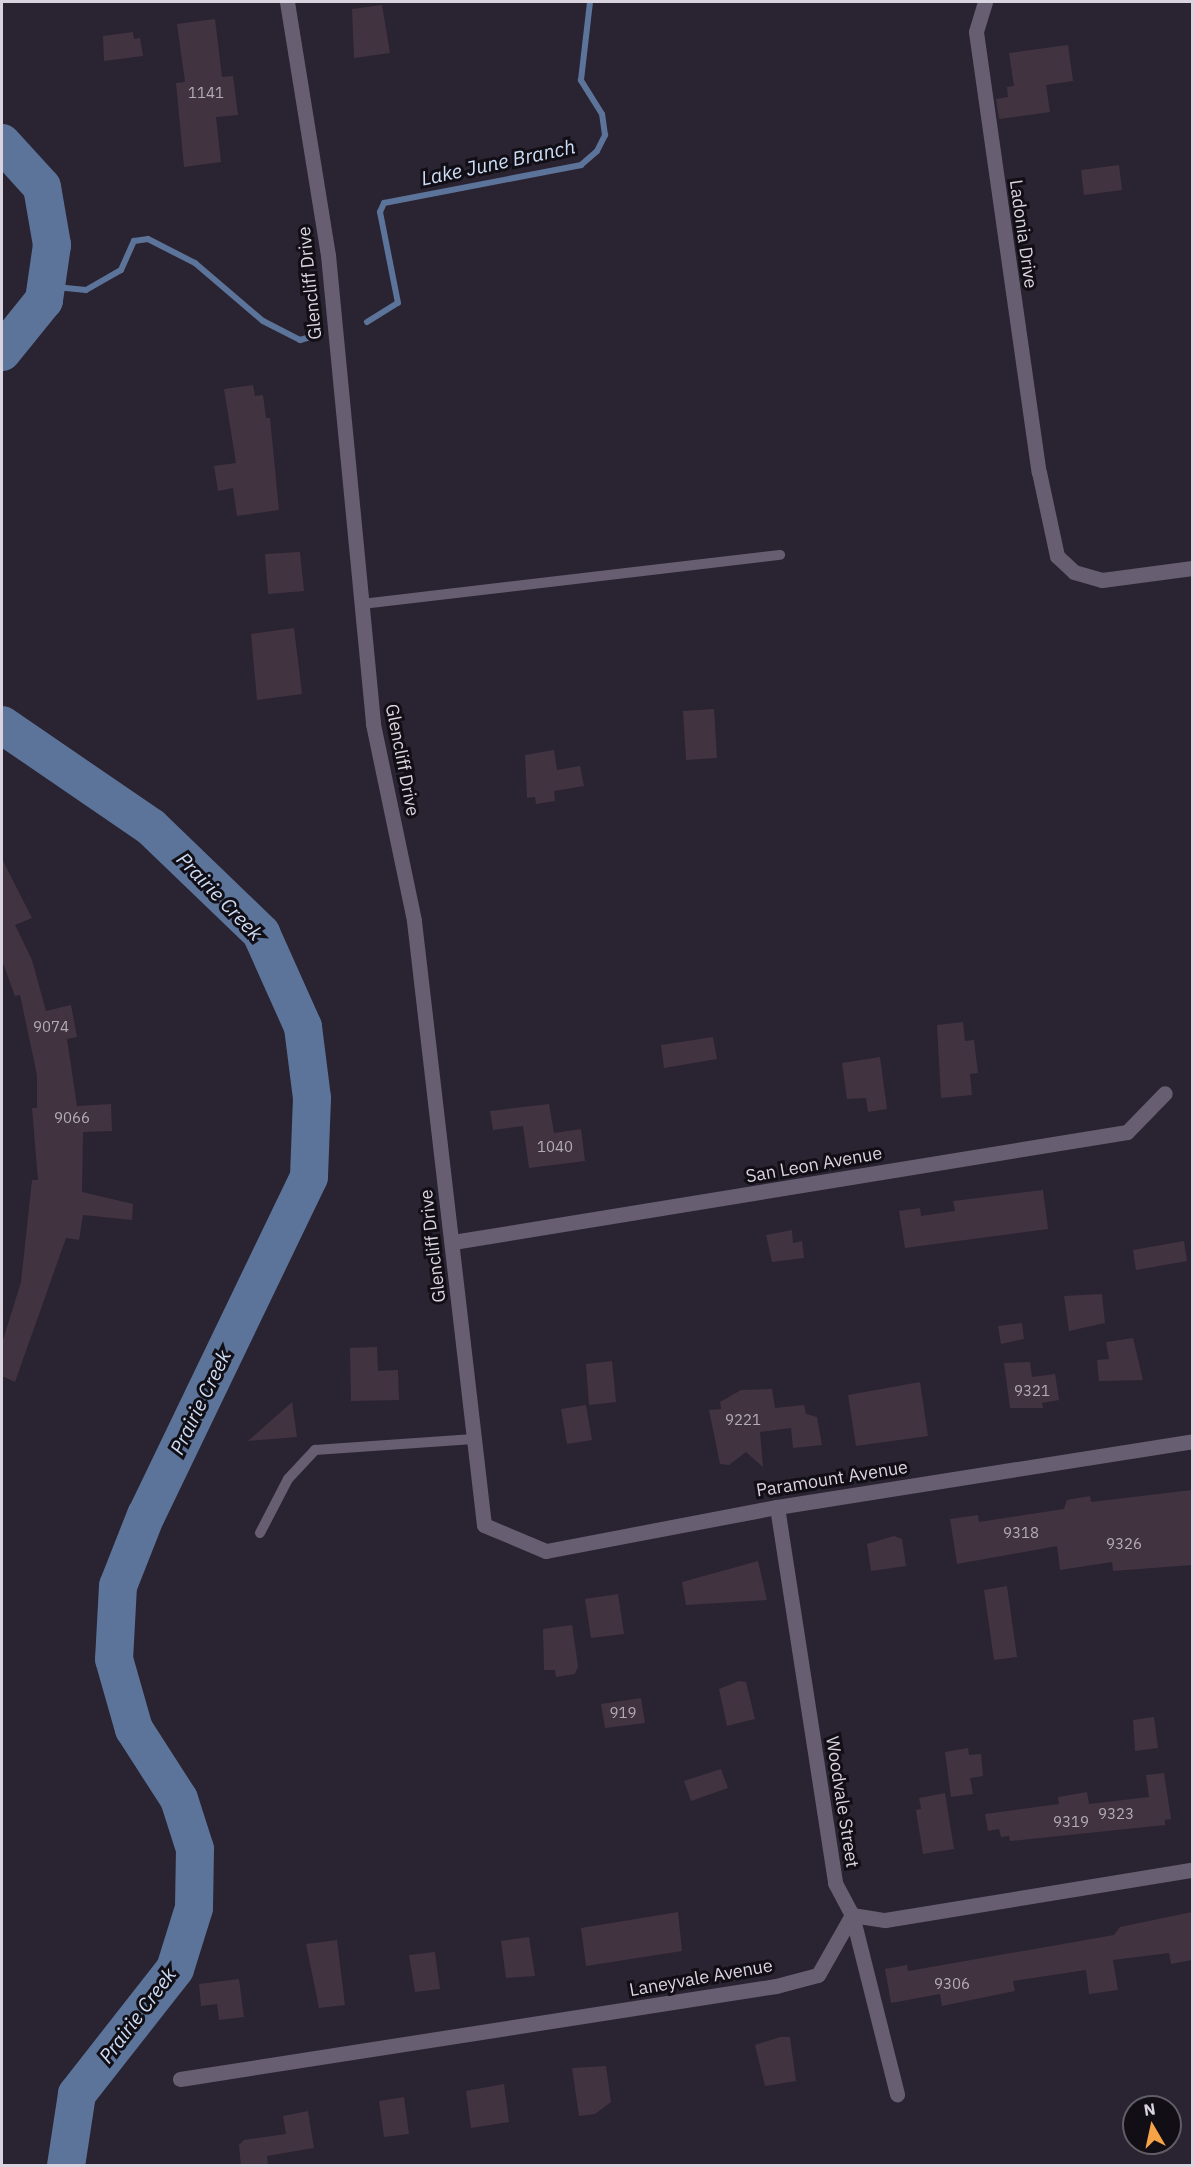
<!DOCTYPE html>
<style>
body{margin:0}
#map{position:relative;width:1194px;height:2167px;overflow:hidden;background:#2a2332;font-family:"IBM Plex Sans",sans-serif}
div>[style]{position:absolute}
.stream>*{height:6px;margin:-3px;padding:0 3px;transform-origin:3px;border-radius:3px;background:#5c749a}
.river>*{height:38px;margin:-19px;padding:0 19px;transform-origin:19px;border-radius:19px;background:#5c749a}
.building>*{inset:0;background:#423340}
.lane>*{height:10px;margin:-5px;padding:0 5px;transform-origin:5px;border-radius:5px;background:#675f71}
.street>*{height:15px;margin:-7.5px;padding:0 7.5px;transform-origin:7.5px;border-radius:7.5px;background:#675f71}
span{translate:-50% -50%;white-space:nowrap;text-align:center;line-height:1.15;-webkit-text-stroke:6px #110e15;paint-order:stroke}
.number-label{font-size:15px;color:#b3acb7}
.number-label span{-webkit-text-stroke-width:0}
.street-label{font-size:18px;color:#d9d4df}
.water-label{font-size:20px;color:#cdddf6;font-style:italic}
.frame{position:absolute;inset:0;border:3px solid #d9d4df;pointer-events:none}
.north{position:absolute;left:1122px;top:2095px;width:60px;height:60px;box-sizing:border-box;background:#110e15;border:2px solid #615d66;border-radius:50%;rotate:351deg;font-size:16px;font-weight:700;line-height:24px;text-align:center;color:#d9d4df}
.north::after{content:'';display:block;margin:auto;width:21px;height:27px;background:#f5a346;clip-path:polygon(50% 0,100% 100%,50% 72%,0 100%)}
</style>
<div id="map">
<div class="stream">
<i style="left:46px;top:286px;width:40px;rotate:5.7deg"></i>
<i style="left:86px;top:290px;width:40px;rotate:-29.7deg"></i>
<i style="left:121px;top:270px;width:32px;rotate:-66deg"></i>
<i style="left:134px;top:241px;width:14px;rotate:-8deg"></i>
<i style="left:148px;top:239px;width:53px;rotate:27.1deg"></i>
<i style="left:195px;top:263px;width:89px;rotate:40.5deg"></i>
<i style="left:263px;top:321px;width:42px;rotate:27.2deg"></i>
<i style="left:300px;top:340px;width:22px;rotate:-16deg"></i>
<i style="left:367px;top:322px;width:36px;rotate:-32deg"></i>
<i style="left:398px;top:303px;width:93px;rotate:-101.2deg"></i>
<i style="left:380px;top:212px;width:10px;rotate:-66deg"></i>
<i style="left:384px;top:203px;width:201px;rotate:-10.9deg"></i>
<i style="left:581px;top:165px;width:21px;rotate:-41deg"></i>
<i style="left:597px;top:151px;width:18px;rotate:-63deg"></i>
<i style="left:605px;top:135px;width:21px;rotate:-98deg"></i>
<i style="left:602px;top:114px;width:40px;rotate:-122deg"></i>
<i style="left:581px;top:80px;width:79px;rotate:-83.4deg"></i>
</div>
<div class="river">
<i style="left:2px;top:143px;width:59px;rotate:47.7deg"></i>
<i style="left:42px;top:187px;width:59px;rotate:80.2deg"></i>
<i style="left:52px;top:245px;width:56px;rotate:98.3deg"></i>
<i style="left:44px;top:300px;width:67px;rotate:128.9deg"></i>
<i style="left:2px;top:725px;width:181px;rotate:34.4deg"></i>
<i style="left:151px;top:827px;width:153px;rotate:43.9deg"></i>
<i style="left:261px;top:933px;width:103px;rotate:65.9deg"></i>
<i style="left:303px;top:1027px;width:72px;rotate:82.8deg"></i>
<i style="left:312px;top:1098px;width:79px;rotate:92.2deg"></i>
<i style="left:309px;top:1177px;width:375px;rotate:115.7deg"></i>
<i style="left:146px;top:1515px;width:76px;rotate:111.5deg"></i>
<i style="left:118px;top:1586px;width:73px;rotate:93.1deg"></i>
<i style="left:114px;top:1659px;width:73px;rotate:74.1deg"></i>
<i style="left:134px;top:1729px;width:83px;rotate:57.3deg"></i>
<i style="left:179px;top:1799px;width:52px;rotate:72.3deg"></i>
<i style="left:195px;top:1849px;width:59px;rotate:91deg"></i>
<i style="left:194px;top:1908px;width:64px;rotate:107.3deg"></i>
<i style="left:175px;top:1969px;width:159px;rotate:128.1deg"></i>
<i style="left:77px;top:2094px;width:73px;rotate:98.7deg"></i>
</div>
<div class="building">
<i style="clip-path:polygon(382px 5px,390px 53px,354px 58px,352px 9px)"></i>
<i style="clip-path:polygon(215px 19px,222px 77px,233px 76px,238px 115px,216px 117px,221px 162px,184px 167px,176px 83px,185px 82px,177px 24px)"></i>
<i style="clip-path:polygon(133px 32px,134px 39px,140px 38px,143px 56px,104px 61px,103px 36px)"></i>
<i style="clip-path:polygon(1068px 45px,1073px 81px,1046px 85px,1050px 112px,999px 119px,996px 99px,1008px 97px,1007px 87px,1014px 86px,1009px 53px)"></i>
<i style="clip-path:polygon(1119px 165px,1122px 190px,1084px 195px,1081px 170px)"></i>
<i style="clip-path:polygon(253px 385px,255px 396px,263px 395px,266px 418px,270px 418px,279px 510px,237px 516px,233px 488px,218px 491px,214px 466px,236px 463px,224px 389px)"></i>
<i style="clip-path:polygon(300px 552px,304px 591px,268px 594px,265px 554px)"></i>
<i style="clip-path:polygon(294px 628px,302px 694px,257px 700px,251px 634px)"></i>
<i style="clip-path:polygon(714px 709px,717px 758px,686px 760px,683px 711px)"></i>
<i style="clip-path:polygon(554px 750px,557px 770px,580px 766px,584px 786px,554px 791px,555px 801px,536px 804px,535px 797px,527px 798px,525px 755px)"></i>
<i style="clip-path:polygon(2px 859px,32px 918px,15px 925px,32px 960px,46px 1011px,71px 1005px,77px 1037px,67px 1039px,77px 1106px,111px 1104px,112px 1131px,83px 1132px,82px 1192px,133px 1204px,132px 1220px,83px 1215px,79px 1240px,66px 1238px,15px 1382px,2px 1376px,2px 1343px,21px 1282px,32px 1180px,38px 1180px,32px 1108px,37px 1108px,37px 1075px,20px 995px,15px 996px,2px 960px)"></i>
<i style="clip-path:polygon(963px 1022px,965px 1041px,974px 1040px,978px 1073px,970px 1074px,972px 1095px,941px 1098px,937px 1025px)"></i>
<i style="clip-path:polygon(713px 1037px,717px 1059px,664px 1068px,661px 1045px)"></i>
<i style="clip-path:polygon(880px 1057px,887px 1109px,868px 1112px,866px 1098px,847px 1099px,842px 1063px)"></i>
<i style="clip-path:polygon(549px 1104px,554px 1133px,581px 1129px,585px 1161px,529px 1168px,523px 1126px,493px 1130px,490px 1111px)"></i>
<i style="clip-path:polygon(1043px 1190px,1048px 1229px,905px 1248px,899px 1211px,920px 1208px,921px 1216px,955px 1211px,953px 1201px)"></i>
<i style="clip-path:polygon(792px 1230px,793px 1243px,802px 1241px,804px 1258px,772px 1262px,766px 1235px)"></i>
<i style="clip-path:polygon(1184px 1241px,1187px 1261px,1136px 1270px,1133px 1250px)"></i>
<i style="clip-path:polygon(1102px 1294px,1105px 1323px,1069px 1331px,1064px 1296px)"></i>
<i style="clip-path:polygon(1022px 1323px,1024px 1339px,1001px 1344px,998px 1326px)"></i>
<i style="clip-path:polygon(1133px 1338px,1143px 1380px,1099px 1381px,1097px 1360px,1109px 1359px,1106px 1342px)"></i>
<i style="clip-path:polygon(377px 1347px,378px 1371px,398px 1370px,399px 1400px,351px 1401px,350px 1348px)"></i>
<i style="clip-path:polygon(612px 1361px,616px 1402px,589px 1405px,586px 1364px)"></i>
<i style="clip-path:polygon(1030px 1362px,1032px 1377px,1055px 1374px,1059px 1400px,1042px 1403px,1043px 1408px,1010px 1408px,1004px 1363px)"></i>
<i style="clip-path:polygon(920px 1382px,928px 1436px,856px 1446px,848px 1395px)"></i>
<i style="clip-path:polygon(772px 1389px,775px 1408px,804px 1405px,806px 1414px,817px 1417px,822px 1445px,793px 1448px,791px 1428px,760px 1432px,763px 1467px,746px 1452px,729px 1465px,720px 1464px,709px 1410px,721px 1409px,720px 1402px,741px 1390px)"></i>
<i style="clip-path:polygon(292px 1402px,297px 1437px,248px 1441px)"></i>
<i style="clip-path:polygon(586px 1405px,592px 1440px,567px 1444px,561px 1409px)"></i>
<i style="clip-path:polygon(1192px 1490px,1192px 1565px,1113px 1571px,1112px 1562px,1060px 1570px,1057px 1546px,957px 1564px,950px 1519px,978px 1515px,979px 1522px,1064px 1509px,1067px 1500px,1090px 1496px,1091px 1502px)"></i>
<i style="clip-path:polygon(894px 1536px,902px 1539px,906px 1566px,871px 1571px,867px 1544px)"></i>
<i style="clip-path:polygon(758px 1561px,767px 1600px,686px 1605px,682px 1582px)"></i>
<i style="clip-path:polygon(1007px 1586px,1017px 1657px,994px 1660px,984px 1590px)"></i>
<i style="clip-path:polygon(618px 1594px,624px 1634px,591px 1638px,585px 1599px)"></i>
<i style="clip-path:polygon(572px 1625px,578px 1666px,575px 1674px,556px 1677px,555px 1670px,544px 1670px,543px 1629px)"></i>
<i style="clip-path:polygon(739px 1681px,746px 1682px,755px 1719px,727px 1726px,719px 1689px)"></i>
<i style="clip-path:polygon(641px 1698px,645px 1723px,605px 1728px,601px 1704px)"></i>
<i style="clip-path:polygon(1154px 1717px,1158px 1748px,1135px 1751px,1133px 1720px)"></i>
<i style="clip-path:polygon(968px 1748px,969px 1755px,981px 1754px,983px 1776px,970px 1778px,973px 1794px,951px 1797px,945px 1752px)"></i>
<i style="clip-path:polygon(721px 1769px,728px 1788px,691px 1801px,684px 1781px)"></i>
<i style="clip-path:polygon(1164px 1773px,1171px 1819px,1165px 1820px,1165px 1825px,1010px 1841px,1009px 1836px,1001px 1837px,999px 1829px,988px 1831px,985px 1814px,1059px 1804px,1058px 1797px,1087px 1792px,1089px 1804px,1149px 1797px,1146px 1775px)"></i>
<i style="clip-path:polygon(945px 1793px,954px 1849px,923px 1854px,916px 1810px,921px 1809px,919px 1798px)"></i>
<i style="clip-path:polygon(678px 1912px,682px 1951px,586px 1966px,581px 1928px)"></i>
<i style="clip-path:polygon(1192px 1912px,1192px 1960px,1171px 1964px,1169px 1953px,1113px 1960px,1118px 1990px,1089px 1994px,1086px 1970px,1013px 1981px,1015px 1991px,942px 2006px,940px 1994px,891px 2003px,885px 1969px,907px 1965px,908px 1971px,1114px 1935px,1120px 1927px)"></i>
<i style="clip-path:polygon(529px 1937px,535px 1976px,506px 1978px,501px 1941px)"></i>
<i style="clip-path:polygon(337px 1940px,345px 2005px,319px 2008px,306px 1944px)"></i>
<i style="clip-path:polygon(435px 1952px,440px 1989px,415px 1992px,409px 1955px)"></i>
<i style="clip-path:polygon(239px 1979px,244px 2017px,219px 2020px,217px 2004px,201px 2006px,199px 1984px)"></i>
<i style="clip-path:polygon(780px 2037px,790px 2037px,796px 2081px,765px 2086px,755px 2045px)"></i>
<i style="clip-path:polygon(606px 2066px,611px 2102px,595px 2114px,579px 2116px,572px 2068px)"></i>
<i style="clip-path:polygon(504px 2084px,509px 2122px,471px 2128px,466px 2091px)"></i>
<i style="clip-path:polygon(404px 2097px,409px 2134px,384px 2137px,379px 2101px)"></i>
<i style="clip-path:polygon(308px 2111px,314px 2148px,267px 2156px,268px 2166px,241px 2166px,239px 2145px,244px 2140px,286px 2134px,283px 2116px)"></i>
</div>
<div class="lane">
<i style="left:362px;top:604px;width:421px;rotate:-6.7deg"></i>
<i style="left:260px;top:1533px;width:61px;rotate:-62.6deg"></i>
<i style="left:288px;top:1479px;width:40px;rotate:-47deg"></i>
<i style="left:315px;top:1450px;width:159px;rotate:-4deg"></i>
</div>
<div class="street">
<i style="left:287px;top:2px;width:256px;rotate:80.8deg"></i>
<i style="left:328px;top:255px;width:471px;rotate:84.5deg"></i>
<i style="left:373px;top:724px;width:201px;rotate:78.2deg"></i>
<i style="left:414px;top:921px;width:608px;rotate:83.39deg"></i>
<i style="left:484px;top:1525px;width:67px;rotate:22.8deg"></i>
<i style="left:546px;top:1551px;width:235px;rotate:-10.8deg"></i>
<i style="left:777px;top:1507px;width:420px;rotate:-9deg"></i>
<i style="left:985px;top:2px;width:31px;rotate:107deg"></i>
<i style="left:976px;top:32px;width:444px;rotate:81.9deg"></i>
<i style="left:1039px;top:472px;width:86px;rotate:77.9deg"></i>
<i style="left:1057px;top:556px;width:23px;rotate:43deg"></i>
<i style="left:1074px;top:572px;width:29px;rotate:16deg"></i>
<i style="left:1102px;top:580px;width:91px;rotate:-7.6deg"></i>
<i style="left:453px;top:1242px;width:683px;rotate:-9.27deg"></i>
<i style="left:1127px;top:1132px;width:54px;rotate:-45.7deg"></i>
<i style="left:777px;top:1507px;width:380px;rotate:81.2deg"></i>
<i style="left:835px;top:1883px;width:36px;rotate:62deg"></i>
<i style="left:852px;top:1915px;width:185px;rotate:75.9deg"></i>
<i style="left:180px;top:2079px;width:603px;rotate:-8.87deg"></i>
<i style="left:776px;top:1986px;width:43px;rotate:-14.7deg"></i>
<i style="left:818px;top:1975px;width:69px;rotate:-60.5deg"></i>
<i style="left:852px;top:1915px;width:33px;rotate:9deg"></i>
<i style="left:885px;top:1920px;width:311px;rotate:-9.3deg"></i>
</div>
<div class="number-label">
<span style="left:206px;top:93px">1141</span>
<span style="left:51px;top:1027px">9074</span>
<span style="left:72px;top:1118px">9066</span>
<span style="left:555px;top:1147px">1040</span>
<span style="left:1032px;top:1391px">9321</span>
<span style="left:743px;top:1420px">9221</span>
<span style="left:1021px;top:1533px">9318</span>
<span style="left:1124px;top:1544px">9326</span>
<span style="left:623px;top:1713px">919</span>
<span style="left:1116px;top:1814px">9323</span>
<span style="left:1071px;top:1822px">9319</span>
<span style="left:952px;top:1984px">9306</span>
</div>
<div class="street-label">
<span style="left:1023px;top:234px;rotate:82deg">Ladonia Drive</span>
<span style="left:310px;top:283px;rotate:-96deg">Glencliff Drive</span>
<span style="left:402px;top:760px;rotate:79deg">Glencliff Drive</span>
<span style="left:814px;top:1165px;rotate:-10deg">San Leon Avenue</span>
<span style="left:433px;top:1246px;rotate:-97deg">Glencliff Drive</span>
<span style="left:832px;top:1479px;rotate:-9deg">Paramount Avenue</span>
<span style="left:842px;top:1802px;rotate:81deg">Woodvale Street</span>
<span style="left:701px;top:1978px;rotate:-10deg">Laneyvale Avenue</span>
</div>
<div class="water-label">
<span style="left:498px;top:162px;rotate:-12deg">Lake June Branch</span>
<span style="left:220px;top:896px;rotate:46deg">Prairie Creek</span>
<span style="left:200px;top:1402px;rotate:-64deg">Prairie Creek</span>
<span style="left:137px;top:2015px;rotate:-53deg">Prairie Creek</span>
</div>
<div class="frame"></div>
<div class="north">N</div>
</div>
